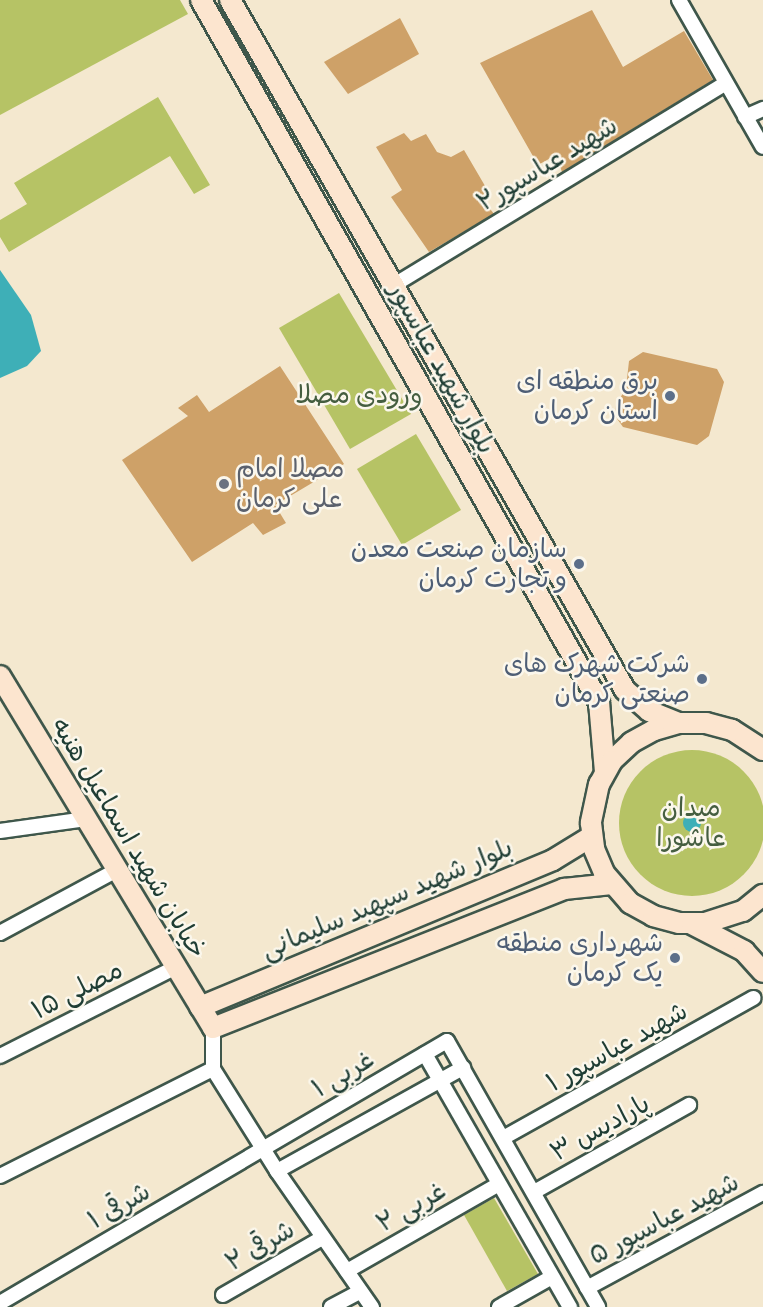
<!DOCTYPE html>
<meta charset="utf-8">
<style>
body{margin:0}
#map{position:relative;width:763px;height:1307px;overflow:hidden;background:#f4e8cf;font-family:Caveat,"Playpen Sans Arabic",sans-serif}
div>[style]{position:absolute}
.green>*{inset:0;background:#b6c365}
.round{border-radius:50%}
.water>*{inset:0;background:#3eafb7}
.building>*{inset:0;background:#cea168}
.roads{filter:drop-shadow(2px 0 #3f574b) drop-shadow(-2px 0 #3f574b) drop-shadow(0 2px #3f574b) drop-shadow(0 -2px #3f574b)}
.minor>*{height:14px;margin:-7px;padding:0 7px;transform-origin:7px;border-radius:7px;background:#fff}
.secondary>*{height:20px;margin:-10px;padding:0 10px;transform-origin:10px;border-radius:10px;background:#fce5cf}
.dots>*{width:16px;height:16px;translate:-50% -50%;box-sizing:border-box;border:3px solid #fbf7ec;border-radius:50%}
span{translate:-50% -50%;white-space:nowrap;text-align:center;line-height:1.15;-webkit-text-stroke:5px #fbf7ec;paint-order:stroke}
.street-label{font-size:26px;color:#1f3d34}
.service-label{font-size:26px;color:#4e5e75}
.right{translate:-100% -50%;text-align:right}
.park-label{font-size:26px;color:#455e40}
.worship-label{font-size:26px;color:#5b616d}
.left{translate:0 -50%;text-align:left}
</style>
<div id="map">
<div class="green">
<i style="clip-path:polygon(0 0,180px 0,188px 14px,0 115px)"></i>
<i style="clip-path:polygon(158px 97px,210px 185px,194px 194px,170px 156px,9px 252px,0 237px,0 220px,27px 204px,14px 183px)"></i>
<i style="clip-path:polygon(339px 293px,411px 414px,350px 449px,279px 328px)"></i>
<i style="clip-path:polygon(416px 434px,461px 510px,402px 545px,357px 469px)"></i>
<i class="round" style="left:619px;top:750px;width:146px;height:146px"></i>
<i style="clip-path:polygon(494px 1198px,538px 1274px,507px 1291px,464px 1215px)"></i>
</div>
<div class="water">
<i style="clip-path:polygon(0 270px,31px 315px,41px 351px,27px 366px,0 378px)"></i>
<i class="round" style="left:683px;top:814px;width:18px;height:18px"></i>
</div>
<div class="building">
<i style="clip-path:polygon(592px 10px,623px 67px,684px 31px,713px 80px,562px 172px,556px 155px,538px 165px,480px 63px)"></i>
<i style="clip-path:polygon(400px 18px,419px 54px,348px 94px,324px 62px)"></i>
<i style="clip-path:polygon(404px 133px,411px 141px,426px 134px,437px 152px,451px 157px,464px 150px,488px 191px,481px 197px,494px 214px,429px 252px,391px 197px,402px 190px,376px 147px)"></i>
<i style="clip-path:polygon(643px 352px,717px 369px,724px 382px,709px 436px,697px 445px,623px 427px,615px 416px,616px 405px,626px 388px,629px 361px)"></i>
<i style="clip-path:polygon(280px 366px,344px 464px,275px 505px,286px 523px,263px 535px,253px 523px,192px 562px,122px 460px,188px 416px,178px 408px,197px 395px,209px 412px)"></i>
</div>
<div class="roads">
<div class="minor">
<i style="left:679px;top:0;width:169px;rotate:60.3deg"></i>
<i style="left:745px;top:117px;width:20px;rotate:-24deg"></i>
<i style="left:394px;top:285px;width:386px;rotate:-31.3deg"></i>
<i style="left:0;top:831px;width:87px;rotate:-7.9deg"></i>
<i style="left:0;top:933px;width:133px;rotate:-28.3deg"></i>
<i style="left:213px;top:1028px;width:41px;rotate:90deg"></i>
<i style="left:213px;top:1069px;width:120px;rotate:57.9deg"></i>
<i style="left:277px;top:1171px;width:166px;rotate:55.1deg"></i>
<i style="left:425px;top:1054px;width:292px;rotate:60.2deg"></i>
<i style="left:0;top:1056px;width:197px;rotate:-26.8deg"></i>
<i style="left:503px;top:1138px;width:287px;rotate:-29.2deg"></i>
<i style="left:277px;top:1171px;width:213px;rotate:-29deg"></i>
<i style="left:0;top:1176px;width:238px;rotate:-26.7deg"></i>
<i style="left:534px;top:1192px;width:178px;rotate:-29.3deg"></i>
<i style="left:347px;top:1271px;width:175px;rotate:-29.8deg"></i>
<i style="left:587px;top:1288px;width:200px;rotate:-28.4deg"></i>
<i style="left:223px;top:1295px;width:114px;rotate:-29.9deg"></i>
<i style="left:0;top:1303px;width:518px;rotate:-30.38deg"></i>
<i style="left:447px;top:1041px;width:306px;rotate:60.4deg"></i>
<i style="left:331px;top:1307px;width:32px;rotate:-28deg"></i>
<i style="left:499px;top:1307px;width:61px;rotate:-29.5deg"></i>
</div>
<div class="secondary">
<i style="left:201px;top:0;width:807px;rotate:60.45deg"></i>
<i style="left:599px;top:702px;width:70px;rotate:85.1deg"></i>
<i style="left:230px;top:0;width:795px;rotate:60.21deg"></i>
<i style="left:625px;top:690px;width:32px;rotate:41deg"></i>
<i style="left:649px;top:711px;width:32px;rotate:22deg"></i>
<i style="left:0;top:676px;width:411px;rotate:58.8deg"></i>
<i style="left:213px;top:1028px;width:378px;rotate:-21.6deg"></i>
<i style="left:564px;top:889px;width:48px;rotate:-5.9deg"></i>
<i style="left:763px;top:750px;width:37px;rotate:-147deg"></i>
<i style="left:732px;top:730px;width:27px;rotate:-165deg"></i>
<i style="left:706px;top:723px;width:27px;rotate:180deg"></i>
<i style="left:679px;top:723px;width:26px;rotate:164deg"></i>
<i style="left:654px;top:730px;width:26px;rotate:151deg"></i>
<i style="left:631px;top:743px;width:26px;rotate:137deg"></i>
<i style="left:612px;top:761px;width:26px;rotate:119deg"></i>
<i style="left:599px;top:784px;width:40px;rotate:102deg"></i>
<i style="left:591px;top:823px;width:26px;rotate:83deg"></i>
<i style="left:594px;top:849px;width:26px;rotate:67deg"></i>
<i style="left:604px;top:873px;width:40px;rotate:49deg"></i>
<i style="left:630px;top:903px;width:26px;rotate:29deg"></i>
<i style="left:653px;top:916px;width:27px;rotate:15deg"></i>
<i style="left:679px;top:923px;width:26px"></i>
<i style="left:705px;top:923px;width:40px;rotate:-18deg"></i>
<i style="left:743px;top:911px;width:26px;rotate:-39deg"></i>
<i style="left:692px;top:924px;width:59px;rotate:27.4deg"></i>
<i style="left:744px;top:951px;width:28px;rotate:48deg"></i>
<i style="left:200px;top:1007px;width:382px;rotate:-22.6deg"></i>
<i style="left:553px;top:860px;width:46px;rotate:-31.6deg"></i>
</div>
</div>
<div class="dots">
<i style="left:670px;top:396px;background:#5c6f8a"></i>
<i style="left:224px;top:484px;background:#6b7280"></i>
<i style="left:579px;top:564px;background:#5c6f8a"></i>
<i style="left:702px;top:679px;background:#5c6f8a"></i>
<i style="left:675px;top:958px;background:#5c6f8a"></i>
</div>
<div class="street-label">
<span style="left:547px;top:164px;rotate:-31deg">شهید عباسپور۲</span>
<span style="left:442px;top:368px;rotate:61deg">بلوار شهید عباسپور</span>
<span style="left:129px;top:838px;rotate:59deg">خیابان شهید اسماعیل هنیه</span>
<span style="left:387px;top:899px;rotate:-23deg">بلوار شهید سپهبد سلیمانی</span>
<span style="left:77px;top:990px;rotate:-27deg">مصلی ۱۵</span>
<span style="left:617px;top:1047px;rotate:-29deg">شهید عباسپور ۱</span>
<span style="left:343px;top:1074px;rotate:-31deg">۱ غربی</span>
<span style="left:600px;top:1128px;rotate:-29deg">پارادیس ۳</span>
<span style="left:119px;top:1206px;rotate:-30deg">شرقی ۱</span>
<span style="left:411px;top:1207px;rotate:-30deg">۲ غربی</span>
<span style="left:664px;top:1219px;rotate:-28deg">شهید عباسپور ۵</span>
<span style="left:260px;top:1246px;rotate:-30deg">۲ شرقی</span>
</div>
<div class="service-label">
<span class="right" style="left:658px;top:396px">برق منطقه ای<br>استان کرمان</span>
<span class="right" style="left:567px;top:564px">سازمان صنعت معدن<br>و تجارت کرمان</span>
<span class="right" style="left:690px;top:679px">شرکت شهرک های<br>صنعتی کرمان</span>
<span class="right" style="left:663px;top:958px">شهرداری منطقه<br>یک کرمان</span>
</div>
<div class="park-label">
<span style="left:359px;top:395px">ورودی مصلا</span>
<span style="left:691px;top:823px">میدان<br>عاشورا</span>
</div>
<div class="worship-label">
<span class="left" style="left:236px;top:484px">مصلا امام<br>علی کرمان</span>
</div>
</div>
